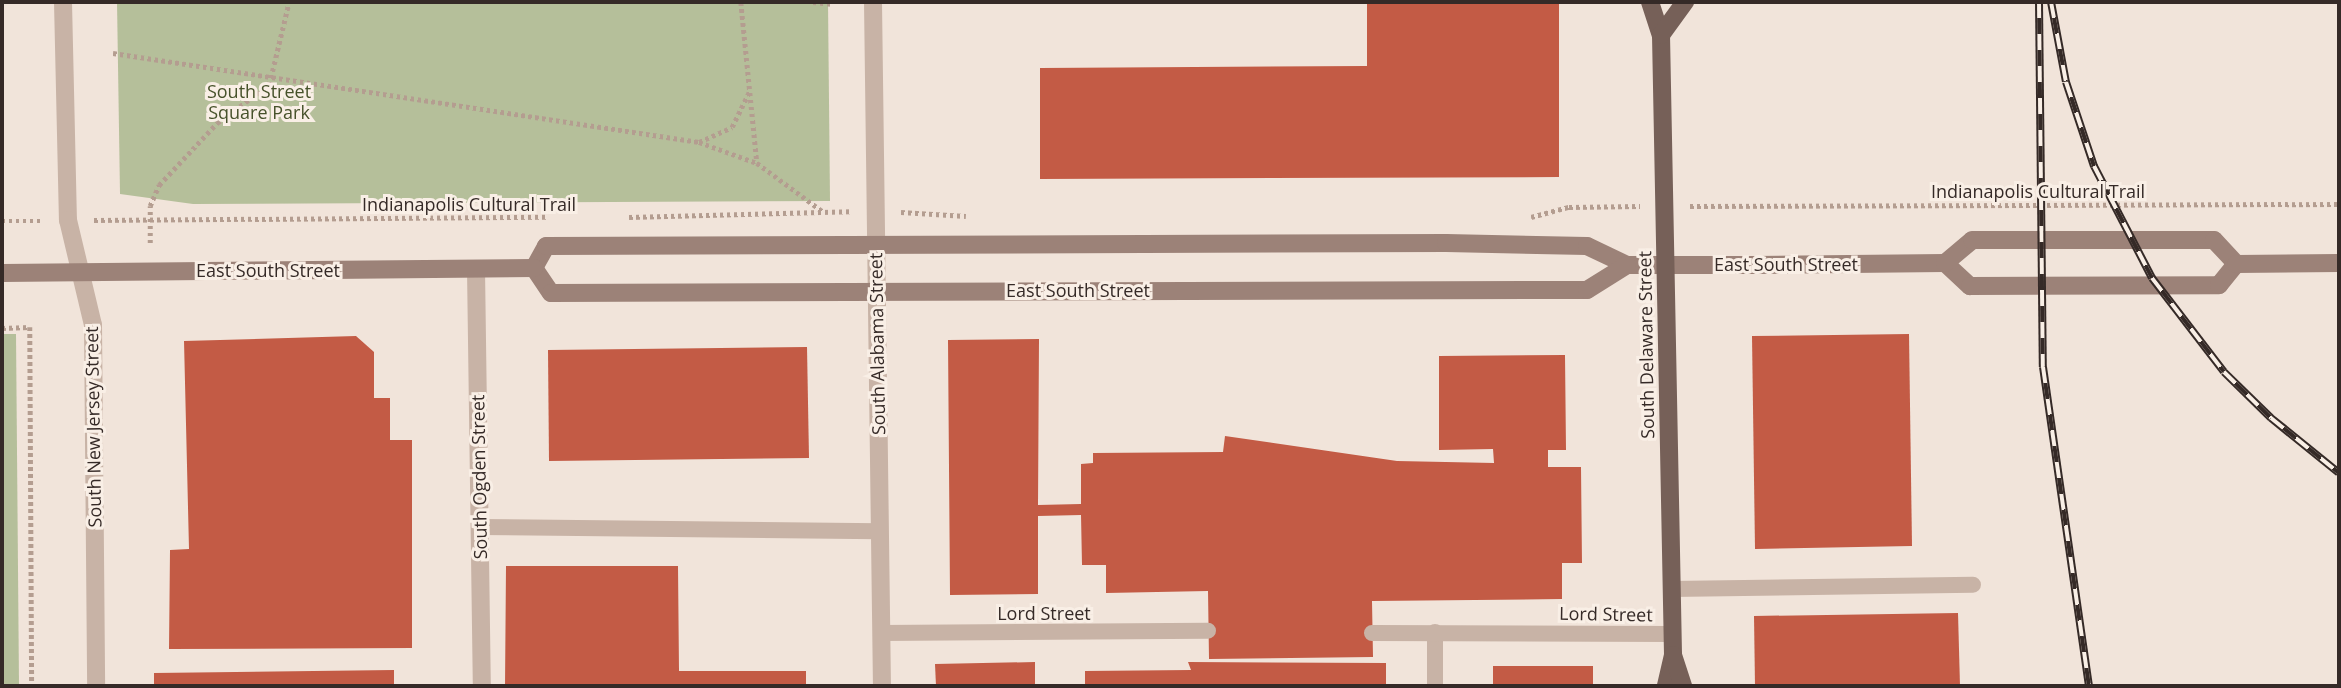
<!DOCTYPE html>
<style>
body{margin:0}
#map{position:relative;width:2341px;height:688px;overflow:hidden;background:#f1e4da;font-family:"Open Sans",sans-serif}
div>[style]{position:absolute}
.green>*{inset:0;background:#b5bf9a}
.building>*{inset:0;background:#c35b45}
.path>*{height:4.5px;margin-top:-2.25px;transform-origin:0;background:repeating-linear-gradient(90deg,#b49d90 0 3.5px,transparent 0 7px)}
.lane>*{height:16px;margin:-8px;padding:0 8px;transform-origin:8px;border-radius:8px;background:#c8b3a6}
.street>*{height:18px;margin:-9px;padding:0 9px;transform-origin:9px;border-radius:9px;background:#c8b3a6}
.secondary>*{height:18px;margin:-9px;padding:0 9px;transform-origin:9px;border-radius:9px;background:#9c8278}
.primary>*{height:18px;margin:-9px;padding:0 9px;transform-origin:9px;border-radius:9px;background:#766058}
.rail>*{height:8px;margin-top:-4px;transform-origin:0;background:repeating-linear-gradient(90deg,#f9efe6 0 16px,#352a27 0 32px);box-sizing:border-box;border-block:2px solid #352a27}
span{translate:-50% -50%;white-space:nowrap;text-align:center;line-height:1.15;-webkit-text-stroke:6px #f9efe6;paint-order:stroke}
.park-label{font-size:18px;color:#47522b}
.street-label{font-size:18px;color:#352a27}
.frame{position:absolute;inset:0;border:4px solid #352a27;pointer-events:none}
</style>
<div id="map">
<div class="green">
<i style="clip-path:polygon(117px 2px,828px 2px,830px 201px,193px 204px,120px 194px)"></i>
<i style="clip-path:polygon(2px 334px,16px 334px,19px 686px,2px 686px)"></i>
</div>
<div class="building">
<i style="clip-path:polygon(1367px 2px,1559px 2px,1559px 177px,1040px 179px,1040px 68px,1367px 66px)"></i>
<i style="clip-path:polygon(1909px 334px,1912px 546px,1755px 549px,1752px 336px)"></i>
<i style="clip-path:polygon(356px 336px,374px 352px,374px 398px,390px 398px,390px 440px,412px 440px,412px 648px,169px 649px,170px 550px,189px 549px,184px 341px)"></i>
<i style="clip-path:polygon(1039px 339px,1038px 505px,1081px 504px,1081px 464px,1093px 463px,1093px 453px,1223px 452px,1225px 436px,1397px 461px,1494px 463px,1493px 449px,1439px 450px,1439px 356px,1565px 355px,1566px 450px,1548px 450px,1548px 467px,1581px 467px,1582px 563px,1562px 563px,1562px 599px,1372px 601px,1373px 657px,1209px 659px,1208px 591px,1106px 593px,1106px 565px,1082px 565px,1081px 515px,1038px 516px,1038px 594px,950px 595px,948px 340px)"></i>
<i style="clip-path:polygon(807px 347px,809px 458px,549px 461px,548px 350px)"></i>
<i style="clip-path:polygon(506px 566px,678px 566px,679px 671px,806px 671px,806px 686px,505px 686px)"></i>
<i style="clip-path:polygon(1958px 613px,1960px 686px,1755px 686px,1754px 616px)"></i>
<i style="clip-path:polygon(1035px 662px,1035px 686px,936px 686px,935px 664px)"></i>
<i style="clip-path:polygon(1188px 662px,1386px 663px,1386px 686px,1085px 686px,1085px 671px,1191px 670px)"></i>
<i style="clip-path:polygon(1493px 666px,1593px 666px,1593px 686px,1493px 686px)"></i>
<i style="clip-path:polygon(394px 670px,394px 686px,154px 686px,154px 673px)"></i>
</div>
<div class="path">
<i style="left:741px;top:2px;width:162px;rotate:84.3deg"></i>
<i style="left:813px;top:2px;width:18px;rotate:6deg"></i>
<i style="left:113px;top:53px;width:593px;rotate:8.64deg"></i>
<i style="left:699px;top:142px;width:36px;rotate:-24deg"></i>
<i style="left:732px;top:127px;width:39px;rotate:-64deg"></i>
<i style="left:699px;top:142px;width:62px;rotate:19.9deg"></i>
<i style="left:757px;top:163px;width:81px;rotate:36.4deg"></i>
<i style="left:1690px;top:206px;width:649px;rotate:-0.18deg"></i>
<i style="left:901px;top:212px;width:65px;rotate:3.5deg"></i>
<i style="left:629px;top:217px;width:222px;rotate:-1.5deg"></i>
<i style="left:1531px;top:217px;width:39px;rotate:-15deg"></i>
<i style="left:1569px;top:207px;width:71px;rotate:-0.8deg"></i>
<i style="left:94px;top:220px;width:453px;rotate:-0.4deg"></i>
<i style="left:2px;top:221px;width:41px"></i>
<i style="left:150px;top:243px;width:37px;rotate:-90deg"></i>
<i style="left:150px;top:206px;width:23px;rotate:-67deg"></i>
<i style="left:159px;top:185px;width:85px;rotate:-46.9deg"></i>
<i style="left:217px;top:123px;width:64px;rotate:-36.2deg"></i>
<i style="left:269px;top:85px;width:85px;rotate:-76.5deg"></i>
<i style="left:2px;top:328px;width:28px;rotate:-2deg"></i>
<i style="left:30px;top:327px;width:359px;rotate:89.7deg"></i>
</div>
<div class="lane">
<i style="left:479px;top:527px;width:400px;rotate:0.6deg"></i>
<i style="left:1671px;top:589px;width:302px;rotate:-0.8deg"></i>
<i style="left:1435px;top:632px;width:54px;rotate:90deg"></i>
<i style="left:881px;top:633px;width:327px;rotate:-0.4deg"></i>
<i style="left:1372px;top:633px;width:300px;rotate:0.2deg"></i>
</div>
<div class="street">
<i style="left:63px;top:2px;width:218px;rotate:88.7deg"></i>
<i style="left:68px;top:220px;width:108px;rotate:76.6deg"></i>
<i style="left:93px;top:325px;width:361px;rotate:89.5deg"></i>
<i style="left:873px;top:2px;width:684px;rotate:89.25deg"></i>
<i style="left:476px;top:269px;width:417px;rotate:89.2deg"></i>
</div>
<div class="secondary">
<i style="left:1945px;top:263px;width:34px;rotate:43deg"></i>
<i style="left:1970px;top:286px;width:249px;rotate:-0.2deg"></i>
<i style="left:2219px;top:285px;width:27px;rotate:-51deg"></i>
<i style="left:534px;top:268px;width:25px;rotate:-61deg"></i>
<i style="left:546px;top:246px;width:900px;rotate:-0.19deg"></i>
<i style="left:1446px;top:243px;width:141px;rotate:1.2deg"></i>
<i style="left:1587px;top:246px;width:44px;rotate:25.4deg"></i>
<i style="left:1627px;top:265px;width:128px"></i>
<i style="left:1755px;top:265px;width:190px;rotate:-0.6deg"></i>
<i style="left:1945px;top:263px;width:35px;rotate:-40deg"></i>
<i style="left:1972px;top:240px;width:242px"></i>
<i style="left:2214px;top:240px;width:33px;rotate:47deg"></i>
<i style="left:2236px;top:264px;width:103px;rotate:-0.6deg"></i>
<i style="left:534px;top:268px;width:30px;rotate:56deg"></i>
<i style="left:551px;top:293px;width:1036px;rotate:-0.17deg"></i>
<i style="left:1587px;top:290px;width:47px;rotate:-32deg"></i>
<i style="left:2px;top:273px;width:532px;rotate:-0.54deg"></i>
</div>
<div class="primary">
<i style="left:1650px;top:2px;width:35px;rotate:72deg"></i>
<i style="left:1661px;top:35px;width:620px;rotate:88.89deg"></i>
<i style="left:1673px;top:655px;width:32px;rotate:103deg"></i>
<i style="left:1661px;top:35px;width:41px;rotate:-54deg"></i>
<i style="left:1673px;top:655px;width:33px;rotate:72deg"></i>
</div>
<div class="rail">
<i style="left:2039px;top:2px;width:365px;rotate:89.4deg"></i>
<i style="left:2043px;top:367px;width:322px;rotate:81.8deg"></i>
<i style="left:2051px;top:2px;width:81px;rotate:79.4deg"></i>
<i style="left:2066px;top:82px;width:89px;rotate:71.6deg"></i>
<i style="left:2094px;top:166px;width:126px;rotate:62.6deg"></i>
<i style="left:2152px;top:278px;width:118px;rotate:52.5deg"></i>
<i style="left:2224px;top:372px;width:66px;rotate:44.4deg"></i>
<i style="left:2271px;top:418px;width:87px;rotate:39deg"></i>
</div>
<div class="park-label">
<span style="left:259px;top:102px">South Street<br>Square Park</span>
</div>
<div class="street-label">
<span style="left:2038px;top:191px">Indianapolis Cultural Trail</span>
<span style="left:469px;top:204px">Indianapolis Cultural Trail</span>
<span style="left:1786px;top:264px">East South Street</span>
<span style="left:268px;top:270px">East South Street</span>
<span style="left:1078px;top:290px">East South Street</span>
<span style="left:877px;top:344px;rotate:-91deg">South Alabama Street</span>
<span style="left:1646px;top:345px;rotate:-91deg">South Delaware Street</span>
<span style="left:93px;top:427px;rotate:-91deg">South New Jersey Street</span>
<span style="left:479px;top:477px;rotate:-91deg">South Ogden Street</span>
<span style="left:1044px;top:613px">Lord Street</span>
<span style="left:1606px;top:614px;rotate:1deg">Lord Street</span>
</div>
<div class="frame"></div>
</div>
